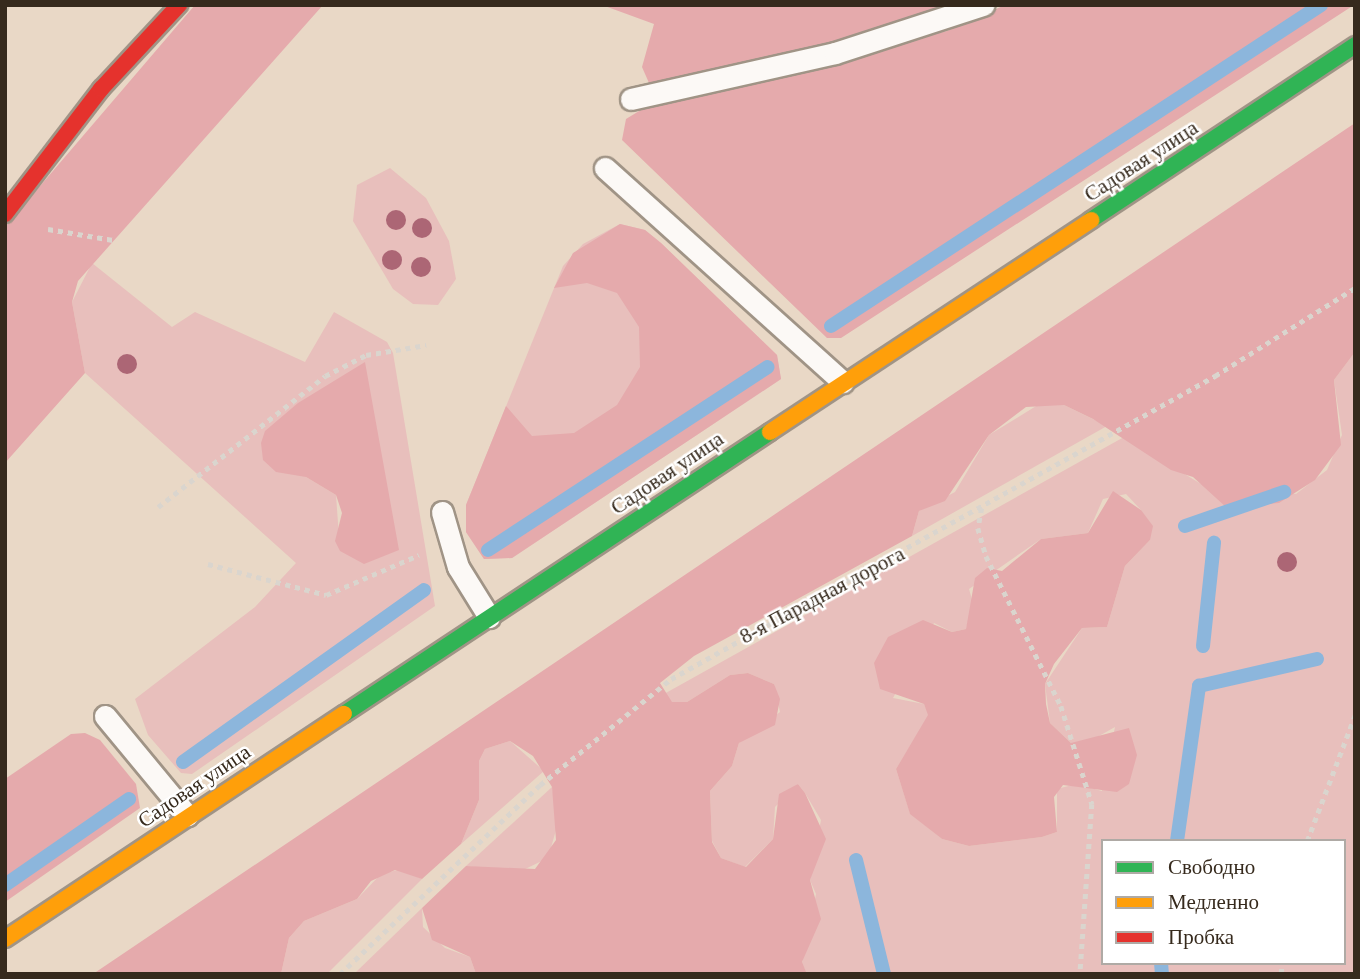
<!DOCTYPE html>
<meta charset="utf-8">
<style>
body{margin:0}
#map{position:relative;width:1360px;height:979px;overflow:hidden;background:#e9d8c6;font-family:Georgia,serif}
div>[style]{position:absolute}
.green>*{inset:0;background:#e8bfbc}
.forest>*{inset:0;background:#e5aaac}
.stream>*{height:14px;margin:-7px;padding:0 7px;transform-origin:7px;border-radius:7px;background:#8cb6dc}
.path>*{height:4.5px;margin-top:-2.25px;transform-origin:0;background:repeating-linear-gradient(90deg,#dad5ce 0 5px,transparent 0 10px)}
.roads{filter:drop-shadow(2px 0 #a09486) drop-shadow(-2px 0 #a09486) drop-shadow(0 2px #a09486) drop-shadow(0 -2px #a09486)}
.lane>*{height:21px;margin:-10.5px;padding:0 10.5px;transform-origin:10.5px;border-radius:10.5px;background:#fcf9f6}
.fast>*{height:16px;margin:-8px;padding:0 8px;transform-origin:8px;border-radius:8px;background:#30b455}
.slow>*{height:16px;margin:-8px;padding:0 8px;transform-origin:8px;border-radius:8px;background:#ff9f0a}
.jam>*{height:16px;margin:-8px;padding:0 8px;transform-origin:8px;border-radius:8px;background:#e5322d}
.trees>*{width:20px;height:20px;margin:-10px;border-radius:50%;background:#ac6675}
span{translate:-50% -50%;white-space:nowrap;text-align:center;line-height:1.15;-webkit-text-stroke:5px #fff;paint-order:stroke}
.street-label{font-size:21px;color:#362a1d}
.frame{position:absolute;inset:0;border:7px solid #362a1d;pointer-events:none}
.legend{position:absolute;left:1101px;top:839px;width:245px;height:126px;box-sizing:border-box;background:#fff;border:2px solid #afaaa5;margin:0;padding:9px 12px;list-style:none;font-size:21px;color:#362a1d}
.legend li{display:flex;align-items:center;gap:14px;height:35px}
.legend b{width:35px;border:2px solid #afaaa5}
</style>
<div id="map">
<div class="green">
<i style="clip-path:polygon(390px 168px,426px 198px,449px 241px,456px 279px,438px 305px,413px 304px,393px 289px,353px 221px,357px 185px)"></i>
<i style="clip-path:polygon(620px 224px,645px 230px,661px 243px,777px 355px,781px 379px,512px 558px,484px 559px,466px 532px,466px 505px,563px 266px,583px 244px)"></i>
<i style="clip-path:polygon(evenodd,92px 263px,172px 327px,195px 312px,305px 362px,334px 312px,387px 342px,393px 353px,435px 606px,192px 774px,181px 773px,148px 735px,135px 699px,255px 607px,296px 563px,85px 373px,72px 302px,92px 263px,365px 362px,340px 551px,336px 495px,306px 477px,365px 362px)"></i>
<i style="clip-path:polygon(evenodd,1355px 352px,1355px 974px,807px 974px,802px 963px,816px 894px,810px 880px,821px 820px,805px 793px,798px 784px,775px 807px,773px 839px,745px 867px,721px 858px,712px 841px,710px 791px,732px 766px,739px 743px,780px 712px,774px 684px,748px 673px,730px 675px,687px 702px,672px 703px,664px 694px,1124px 437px,1201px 484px,1296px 494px,1327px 470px,1342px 435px,1334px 380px,1355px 352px,1126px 494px,1141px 510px,1150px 540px,1125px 566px,1107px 627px,1082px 628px,1045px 684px,1050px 723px,1071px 743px,1083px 745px,1115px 727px,1102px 791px,1076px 784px,1057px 789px,1057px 832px,1042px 837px,969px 846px,942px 839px,910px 813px,896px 769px,929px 715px,924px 704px,893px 698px,934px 623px,952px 632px,966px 629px,973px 603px,969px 589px,1041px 539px,1088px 533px,1103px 499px,1126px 494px,1355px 352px,1103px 841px,1344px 841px,1344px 963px,1103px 963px,1103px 841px)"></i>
<i style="clip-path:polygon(1041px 403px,1064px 405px,1107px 426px,912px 536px,919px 511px,955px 492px,989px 435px)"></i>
<i style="clip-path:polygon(510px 741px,544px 771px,461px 844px,479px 800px,479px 761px,485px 749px)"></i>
<i style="clip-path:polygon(552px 787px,558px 823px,548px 858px,519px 872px,466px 866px)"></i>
<i style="clip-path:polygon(402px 869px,422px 879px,327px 974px,281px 974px,289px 938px,304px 921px,357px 899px,381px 874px)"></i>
<i style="clip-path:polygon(422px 908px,423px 927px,445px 948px,470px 957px,476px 974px,354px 974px)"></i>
</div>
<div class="forest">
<i style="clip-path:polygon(195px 5px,323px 5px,78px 281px,72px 302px,85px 373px,5px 463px,5px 227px)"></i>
<i style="clip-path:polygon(602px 5px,955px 5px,837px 41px,649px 83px,642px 67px,654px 24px)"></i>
<i style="clip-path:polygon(1005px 5px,1354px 5px,841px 338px,827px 338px,622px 140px,626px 119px,649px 105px,947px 31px)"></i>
<i style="clip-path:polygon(1355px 123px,1355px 352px,1334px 380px,1341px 445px,1315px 480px,1279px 503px,1227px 508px,1193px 477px,1171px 470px,1093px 419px,1064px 405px,1026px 407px,989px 435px,945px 501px,919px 511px,912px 536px,694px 656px,660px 683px,672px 702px,687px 702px,730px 675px,748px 673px,774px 684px,780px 699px,775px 725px,739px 743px,732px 766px,710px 791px,712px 842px,721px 858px,746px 867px,773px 839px,779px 794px,798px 784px,805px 793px,826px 839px,810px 880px,821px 919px,802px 962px,807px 974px,476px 974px,470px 957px,432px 940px,422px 908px,466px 866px,535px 869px,556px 840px,552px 787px,533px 756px,510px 741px,485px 749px,479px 761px,479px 800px,461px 844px,422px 879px,395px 870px,371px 881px,357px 899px,304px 921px,289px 938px,281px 974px,93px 974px)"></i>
<i style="clip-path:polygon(620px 224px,645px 230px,661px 243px,777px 355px,781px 379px,512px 558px,484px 559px,466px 532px,466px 505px,506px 406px,532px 436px,574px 433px,617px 405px,640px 367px,639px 327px,617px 293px,587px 283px,554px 288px,573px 253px)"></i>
<i style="clip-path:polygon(365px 362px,399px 550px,364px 564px,340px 551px,335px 541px,342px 513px,336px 495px,306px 477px,276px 472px,263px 460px,261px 443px,265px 431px,298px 403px)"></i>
<i style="clip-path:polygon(1113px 491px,1141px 510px,1153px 526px,1150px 540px,1125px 566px,1107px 627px,1082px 628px,1054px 664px,1045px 684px,1046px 704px,1050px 723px,1071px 743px,1129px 728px,1137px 755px,1129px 784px,1117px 792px,1063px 785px,1054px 797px,1057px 832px,1042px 837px,969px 846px,942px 839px,910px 814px,896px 769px,928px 715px,924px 704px,880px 689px,874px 663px,888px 637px,923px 620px,952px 632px,966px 629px,975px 578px,987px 568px,1002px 571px,1041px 539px,1088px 533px)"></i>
<i style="clip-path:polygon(85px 733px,100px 740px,136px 784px,140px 808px,5px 902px,5px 779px,71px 734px)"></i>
</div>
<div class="stream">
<i style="left:831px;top:326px;width:586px;rotate:-33.23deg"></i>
<i style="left:1185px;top:526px;width:105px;rotate:-19deg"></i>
<i style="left:488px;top:550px;width:334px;rotate:-33.2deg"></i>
<i style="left:1203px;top:646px;width:104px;rotate:-83.9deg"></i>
<i style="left:183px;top:762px;width:296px;rotate:-35.5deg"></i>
<i style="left:1177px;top:841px;width:157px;rotate:-81.9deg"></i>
<i style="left:1199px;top:686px;width:121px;rotate:-12.9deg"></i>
<i style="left:856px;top:860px;width:117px;rotate:76.2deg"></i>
<i style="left:5px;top:885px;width:151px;rotate:-34.7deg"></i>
<i style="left:1161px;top:963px;width:11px;rotate:85deg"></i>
</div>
<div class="path">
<i style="left:48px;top:229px;width:66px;rotate:9.6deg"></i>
<i style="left:158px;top:507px;width:212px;rotate:-38.1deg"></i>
<i style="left:325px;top:376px;width:46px;rotate:-27.1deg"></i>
<i style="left:366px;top:355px;width:61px;rotate:-9.5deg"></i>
<i style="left:982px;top:508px;width:20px;rotate:101deg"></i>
<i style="left:978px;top:528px;width:29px;rotate:74deg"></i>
<i style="left:986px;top:556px;width:168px;rotate:63.4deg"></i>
<i style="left:1061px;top:706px;width:103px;rotate:72.4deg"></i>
<i style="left:1092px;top:804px;width:170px;rotate:94deg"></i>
<i style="left:208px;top:564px;width:122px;rotate:14.7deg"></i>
<i style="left:326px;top:595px;width:101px;rotate:-23.3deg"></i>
<i style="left:1307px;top:841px;width:135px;rotate:-69.1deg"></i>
<i style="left:340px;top:974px;width:275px;rotate:-43.4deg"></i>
<i style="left:540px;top:785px;width:169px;rotate:-39deg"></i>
<i style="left:671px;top:679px;width:623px;rotate:-29.12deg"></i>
<i style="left:1215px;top:376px;width:165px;rotate:-32.2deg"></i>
<i style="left:1281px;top:974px;width:11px;rotate:-85deg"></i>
</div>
<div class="roads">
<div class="lane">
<i style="left:631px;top:99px;width:209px;rotate:-12.7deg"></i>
<i style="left:835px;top:53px;width:156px;rotate:-18deg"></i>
<i style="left:605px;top:168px;width:320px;rotate:42deg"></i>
<i style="left:442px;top:512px;width:57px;rotate:73.8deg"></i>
<i style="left:458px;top:567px;width:59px;rotate:58.2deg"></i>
<i style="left:105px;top:716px;width:129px;rotate:50.4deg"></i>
</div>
<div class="fast">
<i style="left:1091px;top:220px;width:317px;rotate:-33.5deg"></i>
<i style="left:344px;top:714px;width:511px;rotate:-33.5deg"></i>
</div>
<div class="slow">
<i style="left:770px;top:432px;width:385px;rotate:-33.4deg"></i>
<i style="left:5px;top:939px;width:407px;rotate:-33.6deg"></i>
</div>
<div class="jam">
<i style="left:5px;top:214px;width:158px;rotate:-52.5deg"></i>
<i style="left:101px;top:89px;width:115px;rotate:-47.1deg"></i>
</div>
</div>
<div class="trees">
<i style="left:396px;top:220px"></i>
<i style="left:422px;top:228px"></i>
<i style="left:392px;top:260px"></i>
<i style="left:421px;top:267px"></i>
<i style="left:127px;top:364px"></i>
<i style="left:1287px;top:562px"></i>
</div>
<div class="street-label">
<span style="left:1141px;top:161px;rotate:-33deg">Садовая улица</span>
<span style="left:667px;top:473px;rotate:-34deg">Садовая улица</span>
<span style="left:822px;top:595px;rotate:-28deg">8-я Парадная дорога</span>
<span style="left:194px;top:786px;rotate:-34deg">Садовая улица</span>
</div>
<div class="frame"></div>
<ul class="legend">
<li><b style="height:9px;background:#30b455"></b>Свободно</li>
<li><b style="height:9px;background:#ff9f0a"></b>Медленно</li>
<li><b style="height:9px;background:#e5322d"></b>Пробка</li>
</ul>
</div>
